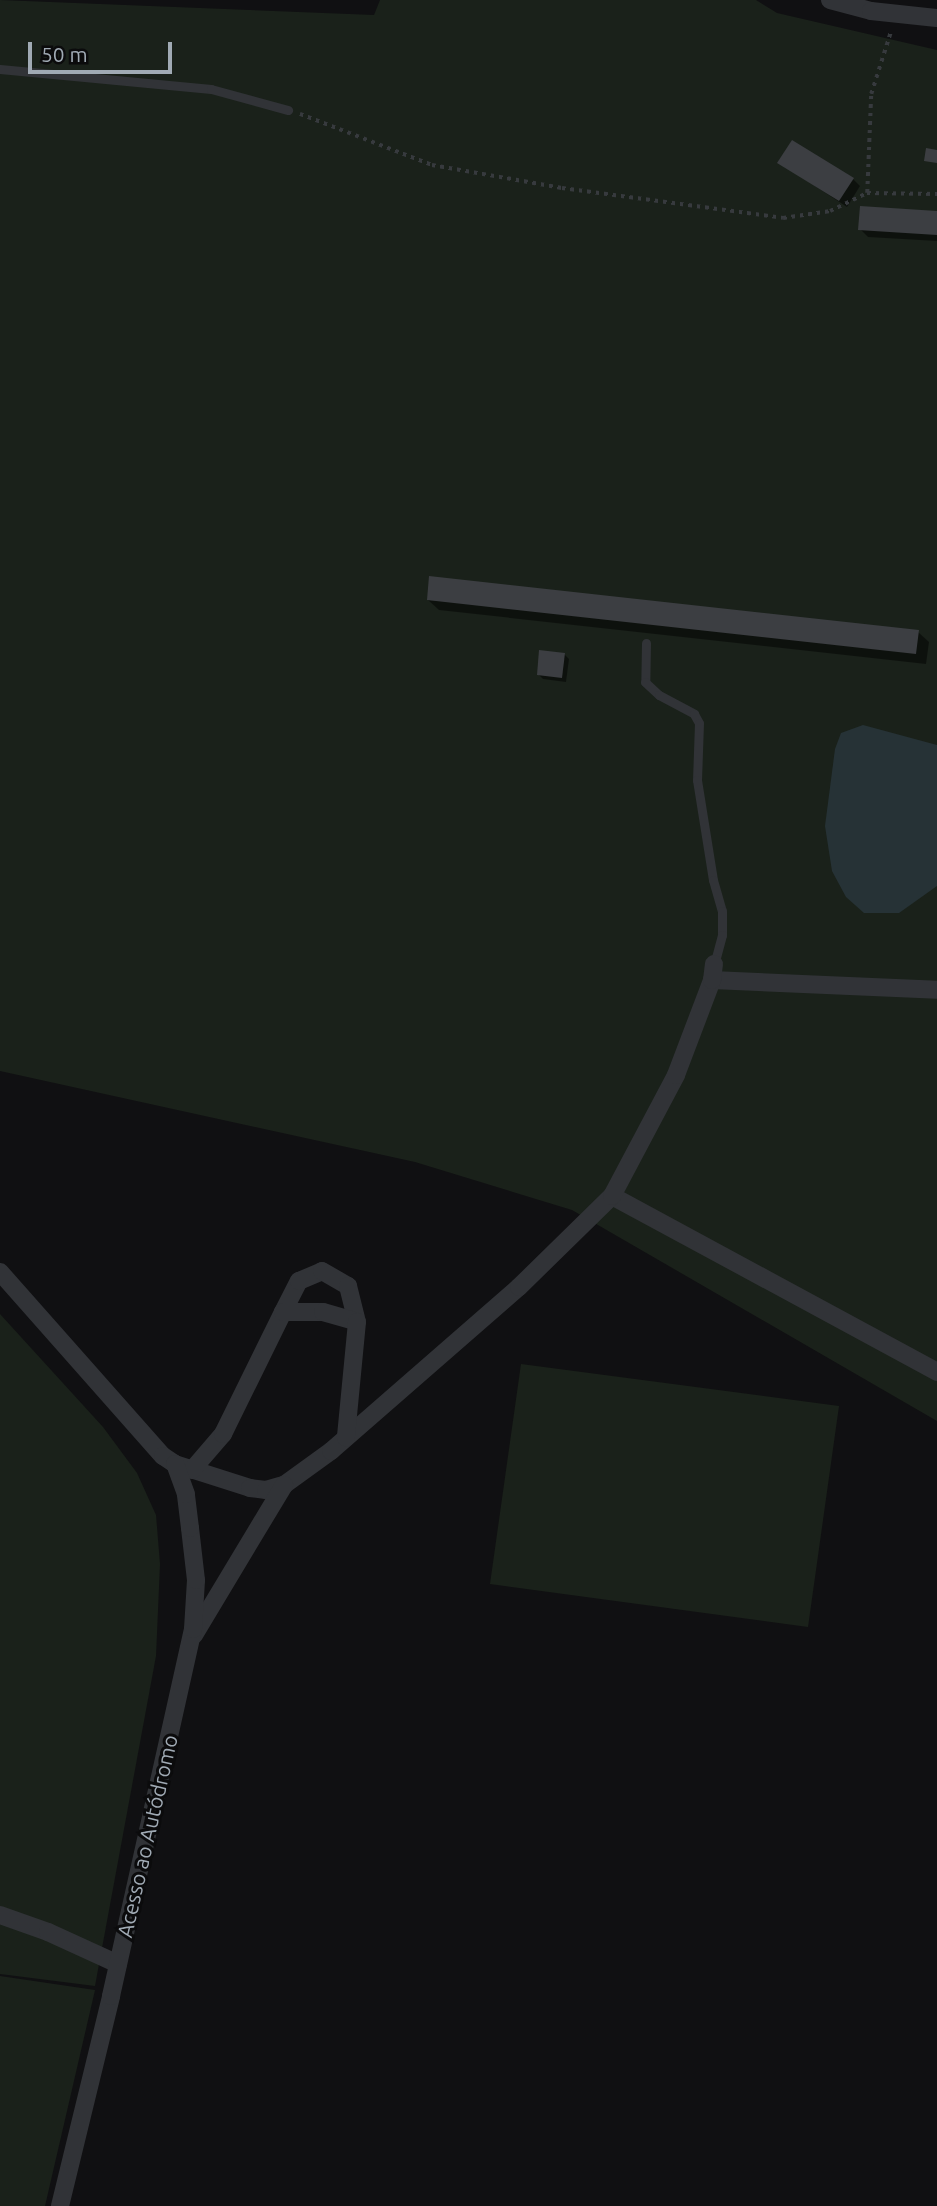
<!DOCTYPE html>
<meta charset="utf-8">
<style>
body{margin:0}
#map{position:relative;width:937px;height:2206px;overflow:hidden;background:#101012;font-family:Ubuntu,sans-serif}
div>[style]{position:absolute}
.green>*{inset:0;background:#1a211a}
.water>*{inset:0;background:#263236}
.shadow>*{inset:0;background:#0007}
.building>*{inset:0;background:#3c3e42}
.path>*{height:3.5px;margin-top:-1.75px;transform-origin:0;background:repeating-linear-gradient(90deg,#373a3e 0 3.5px,transparent 0 8.5px)}
.lane>*{height:9px;margin:-4.5px;padding:0 4.5px;transform-origin:4.5px;border-radius:4.5px;background:#313337}
.street>*{height:18px;margin:-9px;padding:0 9px;transform-origin:9px;border-radius:9px;background:#313337}
span{translate:-50% -50%;white-space:nowrap;text-align:center;line-height:1.15;-webkit-text-stroke:6px #0b0b0c;paint-order:stroke}
.street-label{font-size:21px;color:#a0aab4}
.scale{position:absolute;left:28px;top:42px;width:144px;height:32px;box-sizing:border-box;border:4px solid #a0aab4;border-top:0;padding-left:9px;font-size:21px;line-height:24px;white-space:nowrap;color:#a0aab4;-webkit-text-stroke:5px #0b0b0c;paint-order:stroke}
</style>
<div id="map">
<div class="green">
<i style="clip-path:polygon(0 0,374px 15px,380px 0,756px 0,777px 13px,937px 50px,937px 1421px,572px 1210px,415px 1162px,0 1071px)"></i>
<i style="clip-path:polygon(0 1314px,103px 1427px,137px 1473px,156px 1515px,160px 1564px,156px 1656px,95px 1986px,0 1974px)"></i>
<i style="clip-path:polygon(521px 1364px,839px 1406px,808px 1627px,490px 1584px)"></i>
<i style="clip-path:polygon(0 1976px,95px 1990px,45px 2206px,0 2206px)"></i>
</div>
<div class="water">
<i style="clip-path:polygon(863px 725px,937px 745px,937px 886px,899px 913px,864px 913px,846px 897px,832px 871px,825px 826px,835px 749px,841px 733px)"></i>
</div>
<div class="shadow">
<i style="clip-path:polygon(780px 163px,853px 179px,860px 186px,847px 207px)"></i>
<i style="clip-path:polygon(937px 213px,937px 241px,868px 237px,860px 229px)"></i>
<i style="clip-path:polygon(428px 600px,918px 632px,929px 642px,926px 664px,439px 610px)"></i>
<i style="clip-path:polygon(564px 654px,569px 659px,566px 682px,543px 679px,538px 674px)"></i>
</div>
<div class="building">
<i style="clip-path:polygon(792px 140px,854px 178px,839px 201px,777px 163px)"></i>
<i style="clip-path:polygon(926px 148px,937px 150px,937px 163px,924px 161px)"></i>
<i style="clip-path:polygon(860px 206px,937px 211px,937px 235px,858px 230px)"></i>
<i style="clip-path:polygon(429px 576px,919px 630px,916px 654px,427px 600px)"></i>
<i style="clip-path:polygon(539px 650px,565px 653px,562px 678px,537px 675px)"></i>
</div>
<div class="path">
<i style="left:300px;top:114px;width:142px;rotate:21.1deg"></i>
<i style="left:432px;top:165px;width:132px;rotate:10deg"></i>
<i style="left:562px;top:188px;width:223px;rotate:7.7deg"></i>
<i style="left:783px;top:218px;width:48px;rotate:-8.5deg"></i>
<i style="left:830px;top:211px;width:41px;rotate:-25.9deg"></i>
<i style="left:867px;top:193px;width:70px;rotate:0.8deg"></i>
<i style="left:867px;top:193px;width:99px;rotate:-87.7deg"></i>
<i style="left:871px;top:94px;width:66px;rotate:-72.4deg"></i>
</div>
<div class="lane">
<i style="left:0;top:69px;width:212px;rotate:5.4deg"></i>
<i style="left:211px;top:89px;width:80px;rotate:15.3deg"></i>
<i style="left:646px;top:643px;width:39px;rotate:91deg"></i>
<i style="left:645px;top:682px;width:19px;rotate:43deg"></i>
<i style="left:659px;top:695px;width:40px;rotate:28deg"></i>
<i style="left:694px;top:714px;width:10px;rotate:61deg"></i>
<i style="left:699px;top:723px;width:57px;rotate:92deg"></i>
<i style="left:697px;top:780px;width:101px;rotate:80.9deg"></i>
<i style="left:713px;top:880px;width:32px;rotate:74deg"></i>
<i style="left:722px;top:911px;width:24px;rotate:90deg"></i>
<i style="left:722px;top:935px;width:30px;rotate:105deg"></i>
</div>
<div class="street">
<i style="left:830px;top:0;width:42px;rotate:15deg"></i>
<i style="left:871px;top:11px;width:66px;rotate:6.1deg"></i>
<i style="left:712px;top:980px;width:225px;rotate:2.5deg"></i>
<i style="left:612px;top:1196px;width:370px;rotate:28.4deg"></i>
<i style="left:0;top:1272px;width:246px;rotate:48.5deg"></i>
<i style="left:163px;top:1456px;width:14px;rotate:34deg"></i>
<i style="left:175px;top:1464px;width:79px;rotate:17.7deg"></i>
<i style="left:250px;top:1488px;width:16px;rotate:7deg"></i>
<i style="left:266px;top:1490px;width:19px;rotate:-16deg"></i>
<i style="left:284px;top:1485px;width:58px;rotate:-35.9deg"></i>
<i style="left:331px;top:1451px;width:249px;rotate:-41.1deg"></i>
<i style="left:519px;top:1287px;width:130px;rotate:-44.4deg"></i>
<i style="left:612px;top:1196px;width:137px;rotate:-62.1deg"></i>
<i style="left:676px;top:1075px;width:102px;rotate:-69.2deg"></i>
<i style="left:712px;top:980px;width:16px;rotate:-83deg"></i>
<i style="left:283px;top:1312px;width:35px;rotate:-63deg"></i>
<i style="left:299px;top:1281px;width:25px;rotate:-23deg"></i>
<i style="left:322px;top:1271px;width:30px;rotate:30deg"></i>
<i style="left:348px;top:1286px;width:37px;rotate:76deg"></i>
<i style="left:192px;top:1470px;width:48px;rotate:-49.3deg"></i>
<i style="left:223px;top:1434px;width:136px;rotate:-63.8deg"></i>
<i style="left:283px;top:1312px;width:40px"></i>
<i style="left:323px;top:1312px;width:35px;rotate:16deg"></i>
<i style="left:357px;top:1322px;width:116px;rotate:95.5deg"></i>
<i style="left:194px;top:1635px;width:175px;rotate:-59deg"></i>
<i style="left:0;top:1915px;width:51px;rotate:19.5deg"></i>
<i style="left:48px;top:1932px;width:77px;rotate:24.6deg"></i>
<i style="left:60px;top:2206px;width:216px;rotate:-76.3deg"></i>
<i style="left:111px;top:1996px;width:376px;rotate:-77.4deg"></i>
<i style="left:193px;top:1629px;width:49px;rotate:-86.5deg"></i>
<i style="left:196px;top:1580px;width:52px;rotate:-96.6deg"></i>
<i style="left:190px;top:1528px;width:34px;rotate:-97deg"></i>
<i style="left:186px;top:1494px;width:32px;rotate:-110deg"></i>
</div>
<div class="street-label">
<span style="left:147px;top:1836px;rotate:-77deg">Acesso ao Autódromo</span>
</div>
<div class="scale">50 m</div>
</div>
